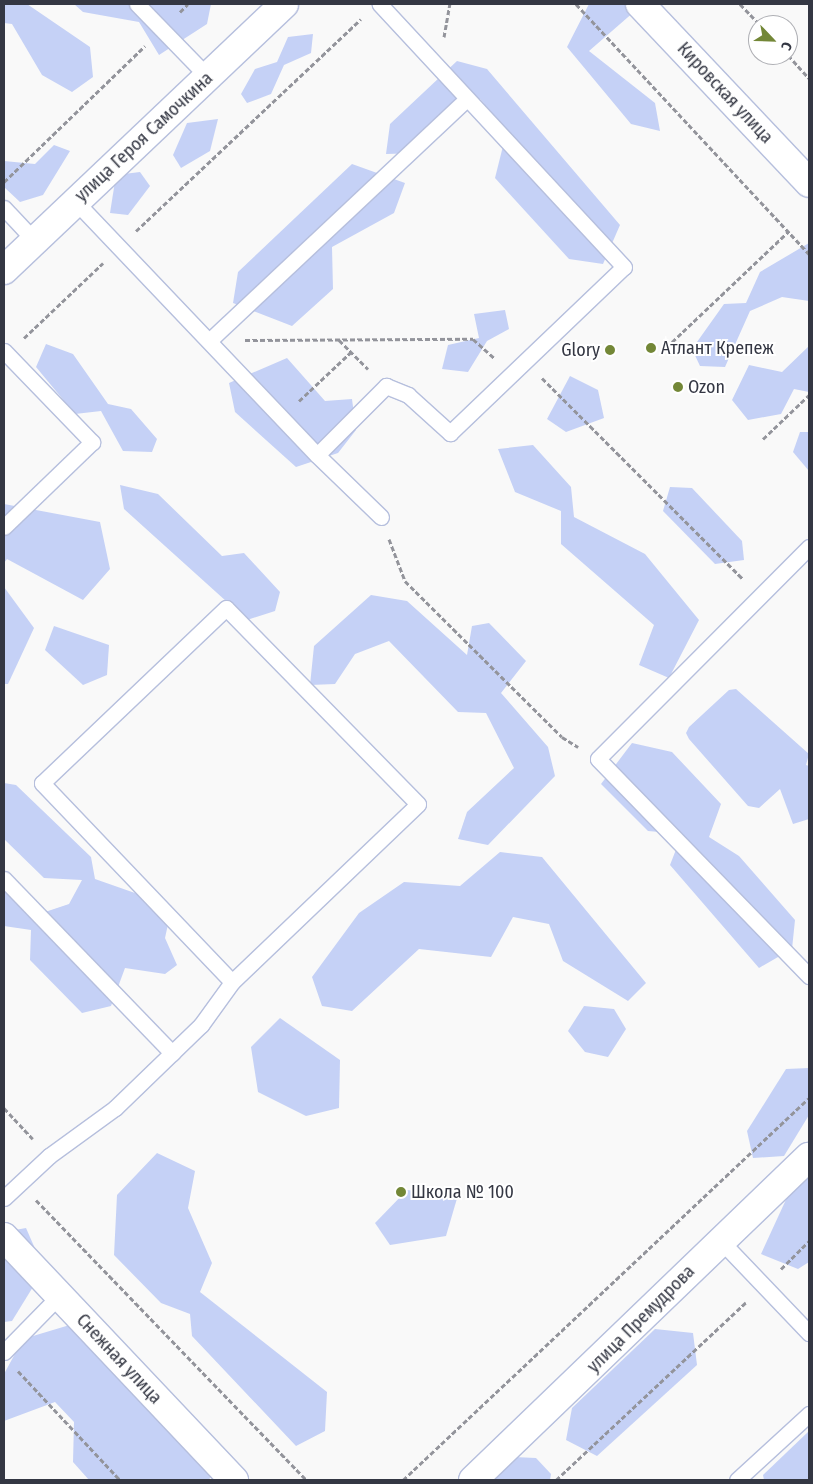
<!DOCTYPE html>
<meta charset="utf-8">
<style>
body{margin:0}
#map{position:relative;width:813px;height:1484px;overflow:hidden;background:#f9f9f9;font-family:"Fira Sans Condensed",sans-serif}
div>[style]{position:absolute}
.green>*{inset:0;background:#c5d1f6}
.path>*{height:3px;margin-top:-1.5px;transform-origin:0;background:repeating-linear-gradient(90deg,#93949b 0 5px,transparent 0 7.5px)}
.roads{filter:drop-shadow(1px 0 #b6bfdd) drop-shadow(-1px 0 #b6bfdd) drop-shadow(0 1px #b6bfdd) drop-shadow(0 -1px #b6bfdd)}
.lane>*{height:15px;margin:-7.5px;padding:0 7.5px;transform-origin:7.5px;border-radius:7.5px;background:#fff}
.street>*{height:28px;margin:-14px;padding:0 14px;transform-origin:14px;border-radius:14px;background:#fff}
.secondary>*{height:28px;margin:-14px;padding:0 14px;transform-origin:14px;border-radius:14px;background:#fff}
.dots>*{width:14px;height:14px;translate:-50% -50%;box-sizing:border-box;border:2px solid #fff;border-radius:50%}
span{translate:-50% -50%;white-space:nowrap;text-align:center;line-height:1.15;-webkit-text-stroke:4px #fff;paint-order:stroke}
.street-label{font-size:18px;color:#343743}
.poi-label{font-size:18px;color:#343743}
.left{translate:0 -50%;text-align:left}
.right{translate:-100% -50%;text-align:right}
.frame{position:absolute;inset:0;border:5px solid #343743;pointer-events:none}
.north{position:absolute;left:748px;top:15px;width:50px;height:50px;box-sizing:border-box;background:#fff;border:1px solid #aeafb4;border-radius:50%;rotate:114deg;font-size:14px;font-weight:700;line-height:20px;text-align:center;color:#343743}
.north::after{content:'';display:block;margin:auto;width:18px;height:22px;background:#738737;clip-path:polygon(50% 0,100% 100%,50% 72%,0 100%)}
</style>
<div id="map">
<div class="green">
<i style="clip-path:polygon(4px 4px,27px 4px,90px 47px,93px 77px,72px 92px,42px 75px,12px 24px,4px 23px)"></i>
<i style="clip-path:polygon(74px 4px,211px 4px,207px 24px,159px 55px,139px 22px,83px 12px)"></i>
<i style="clip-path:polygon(589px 4px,628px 4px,635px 11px,589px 51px,655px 103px,660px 131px,631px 124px,567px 47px)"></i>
<i style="clip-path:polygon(313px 34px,311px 53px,284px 65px,271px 94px,247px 103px,241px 94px,255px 69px,277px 62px,288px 37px)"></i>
<i style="clip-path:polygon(457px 61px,487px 69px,620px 225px,603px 264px,569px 259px,495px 178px,507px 130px,480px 99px,420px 153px,386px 154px,390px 124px)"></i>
<i style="clip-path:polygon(218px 119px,210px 151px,181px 168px,173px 155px,187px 123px)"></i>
<i style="clip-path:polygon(54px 145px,70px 151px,43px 195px,20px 202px,4px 187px,4px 161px,35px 164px)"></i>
<i style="clip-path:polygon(352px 164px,405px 183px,394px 213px,332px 247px,333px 289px,292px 326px,233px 303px,238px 272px)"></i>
<i style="clip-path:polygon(140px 172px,150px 186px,128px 215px,110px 213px,116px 175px)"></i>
<i style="clip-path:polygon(809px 243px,809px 301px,782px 297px,750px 311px,725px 367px,700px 366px,692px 349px,724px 304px,746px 303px,760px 272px)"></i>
<i style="clip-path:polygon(505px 310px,509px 329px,487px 341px,468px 372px,442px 369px,448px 345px,479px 338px,474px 314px)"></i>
<i style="clip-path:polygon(46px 344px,73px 354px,108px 404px,131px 409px,157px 439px,152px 452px,123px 451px,101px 411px,75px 414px,36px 367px)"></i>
<i style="clip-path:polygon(809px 346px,809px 392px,794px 389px,781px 414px,748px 420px,732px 400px,749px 365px,782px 372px)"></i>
<i style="clip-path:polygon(287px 358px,325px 401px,352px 399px,356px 430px,338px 453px,296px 467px,235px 412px,229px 383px)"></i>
<i style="clip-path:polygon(570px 376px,598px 390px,604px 418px,566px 432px,547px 419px)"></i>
<i style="clip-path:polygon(800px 432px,809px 432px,809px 471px,793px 452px)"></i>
<i style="clip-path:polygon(533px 445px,571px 487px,574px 517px,645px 554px,699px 620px,669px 678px,639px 665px,654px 625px,561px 544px,561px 511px,515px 492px,498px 449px)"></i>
<i style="clip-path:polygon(120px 485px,158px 494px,222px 556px,244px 553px,280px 592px,275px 611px,247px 620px,124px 509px)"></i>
<i style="clip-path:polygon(670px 487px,692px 488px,742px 541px,744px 560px,715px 564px,663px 511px)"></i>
<i style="clip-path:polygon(4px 504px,100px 522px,110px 569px,83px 600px,7px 559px,4px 563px)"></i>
<i style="clip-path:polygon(4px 587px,34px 628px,8px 684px,4px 684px)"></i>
<i style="clip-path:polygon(371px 595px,407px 601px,467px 655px,472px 626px,489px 623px,526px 661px,501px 693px,548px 747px,555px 776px,488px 845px,458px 839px,467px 812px,514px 768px,486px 713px,458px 712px,389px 641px,355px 654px,335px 684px,310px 685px,314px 646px)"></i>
<i style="clip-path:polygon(54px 626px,109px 645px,107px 675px,83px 685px,45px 650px)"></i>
<i style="clip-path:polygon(736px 689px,809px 754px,806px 765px,809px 766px,809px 819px,793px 824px,780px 789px,759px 808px,748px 806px,689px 739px,686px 733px,689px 727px,729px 690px)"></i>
<i style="clip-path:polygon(632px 743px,672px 752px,721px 804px,709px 837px,739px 856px,795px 920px,792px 949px,759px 968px,670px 865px,682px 834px,648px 831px,601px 784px)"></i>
<i style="clip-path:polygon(4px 783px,16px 785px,91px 857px,95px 879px,172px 906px,165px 938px,177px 965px,165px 974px,125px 968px,111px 1006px,82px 1013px,30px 960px,31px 930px,4px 926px,4px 876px,42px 913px,69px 904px,82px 880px,44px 878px,4px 839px)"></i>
<i style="clip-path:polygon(500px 852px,542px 857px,646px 983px,628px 1001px,563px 961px,549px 924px,513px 917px,491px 957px,419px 949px,352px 1011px,322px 1006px,312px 977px,359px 913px,404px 882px,460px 886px)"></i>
<i style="clip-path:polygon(584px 1006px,614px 1009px,626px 1029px,608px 1057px,585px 1052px,568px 1031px)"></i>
<i style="clip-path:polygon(280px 1018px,340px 1060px,339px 1108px,306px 1116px,258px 1092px,251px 1047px)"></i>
<i style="clip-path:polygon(809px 1068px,809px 1115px,784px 1156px,753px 1158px,747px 1131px,786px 1069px)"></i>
<i style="clip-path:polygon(157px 1153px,195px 1171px,188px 1208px,212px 1263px,200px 1292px,327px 1392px,325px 1431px,296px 1446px,192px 1336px,190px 1314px,161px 1303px,114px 1255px,117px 1195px)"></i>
<i style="clip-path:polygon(809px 1176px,809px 1262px,798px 1269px,761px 1254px,795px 1180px)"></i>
<i style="clip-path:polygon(407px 1190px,458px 1195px,446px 1236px,390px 1245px,375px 1223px)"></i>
<i style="clip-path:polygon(26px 1228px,44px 1269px,12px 1321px,4px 1322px,4px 1232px)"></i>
<i style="clip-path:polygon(73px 1324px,220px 1457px,209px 1480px,89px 1480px,73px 1462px,74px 1422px,55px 1402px,4px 1421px,4px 1374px,23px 1339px)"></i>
<i style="clip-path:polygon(655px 1329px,693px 1333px,697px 1365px,597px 1456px,566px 1440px,572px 1408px)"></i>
<i style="clip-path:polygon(809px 1431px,809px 1480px,764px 1480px,763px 1475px)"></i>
<i style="clip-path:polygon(493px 1456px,536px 1458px,551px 1474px,550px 1480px,479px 1480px)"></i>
</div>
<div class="path">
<i style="left:576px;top:4px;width:342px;rotate:47deg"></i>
<i style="left:740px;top:4px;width:29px;rotate:46deg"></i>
<i style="left:180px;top:12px;width:11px;rotate:-45deg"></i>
<i style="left:444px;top:37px;width:34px;rotate:-80deg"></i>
<i style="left:788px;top:55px;width:31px;rotate:48deg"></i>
<i style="left:4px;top:182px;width:196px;rotate:-44deg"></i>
<i style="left:136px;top:231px;width:309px;rotate:-43.3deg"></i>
<i style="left:24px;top:338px;width:109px;rotate:-43.5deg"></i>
<i style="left:245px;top:340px;width:228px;rotate:-0.3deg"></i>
<i style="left:473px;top:339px;width:28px;rotate:42deg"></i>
<i style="left:339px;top:340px;width:41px;rotate:45deg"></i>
<i style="left:672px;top:342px;width:160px;rotate:-43.5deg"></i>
<i style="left:542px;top:378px;width:284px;rotate:45deg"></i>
<i style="left:299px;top:401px;width:71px;rotate:-43.3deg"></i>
<i style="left:763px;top:439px;width:64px;rotate:-43.7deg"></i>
<i style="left:389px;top:539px;width:45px;rotate:69.1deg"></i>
<i style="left:405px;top:581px;width:221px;rotate:44.8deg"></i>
<i style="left:562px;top:737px;width:19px;rotate:32deg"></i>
<i style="left:4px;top:1108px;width:42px;rotate:46.9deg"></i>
<i style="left:36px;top:1200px;width:389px;rotate:46deg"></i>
<i style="left:781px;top:1269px;width:40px;rotate:-45deg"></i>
<i style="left:18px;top:1371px;width:149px;rotate:46.9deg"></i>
<i style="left:403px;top:1480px;width:557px;rotate:-43.26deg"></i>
<i style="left:556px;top:1480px;width:260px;rotate:-43.1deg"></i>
</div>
<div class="roads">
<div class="lane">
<i style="left:137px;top:4px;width:102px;rotate:45.8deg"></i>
<i style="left:76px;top:202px;width:349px;rotate:46.4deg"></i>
<i style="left:317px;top:455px;width:89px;rotate:44.1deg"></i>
<i style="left:4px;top:208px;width:45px;rotate:46.8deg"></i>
<i style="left:210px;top:340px;width:352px;rotate:-43.2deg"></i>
<i style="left:4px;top:351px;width:127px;rotate:46deg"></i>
<i style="left:92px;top:442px;width:122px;rotate:136deg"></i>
<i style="left:317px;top:455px;width:98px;rotate:-45deg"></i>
<i style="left:386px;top:386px;width:24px;rotate:22deg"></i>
<i style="left:408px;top:395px;width:57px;rotate:42.1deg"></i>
<i style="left:450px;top:433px;width:240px;rotate:-43.7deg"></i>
<i style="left:624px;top:267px;width:359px;rotate:-132.9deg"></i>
<i style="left:809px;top:547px;width:299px;rotate:134.9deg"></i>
<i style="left:598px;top:759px;width:303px;rotate:45.8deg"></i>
<i style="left:4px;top:879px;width:242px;rotate:46deg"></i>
<i style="left:4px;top:1198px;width:62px;rotate:-43deg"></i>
<i style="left:49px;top:1156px;width:82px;rotate:-36deg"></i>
<i style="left:115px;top:1108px;width:120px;rotate:-44deg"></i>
<i style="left:201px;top:1025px;width:53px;rotate:-54.2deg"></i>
<i style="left:232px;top:982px;width:257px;rotate:-43.7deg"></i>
<i style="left:418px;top:804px;width:274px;rotate:-134.4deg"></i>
<i style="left:226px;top:608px;width:254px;rotate:136.4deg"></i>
<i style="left:42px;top:783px;width:275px;rotate:46.3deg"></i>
<i style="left:720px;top:1240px;width:129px;rotate:46.3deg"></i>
<i style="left:4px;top:1352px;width:78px;rotate:-45.5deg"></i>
<i style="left:737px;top:1480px;width:98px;rotate:-42.5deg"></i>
</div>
<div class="street">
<i style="left:473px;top:1480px;width:466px;rotate:-43.9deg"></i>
</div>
<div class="secondary">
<i style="left:640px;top:4px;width:246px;rotate:46.6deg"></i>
<i style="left:4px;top:270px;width:386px;rotate:-43.5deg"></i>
<i style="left:4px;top:1237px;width:335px;rotate:46.6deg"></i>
</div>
</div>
<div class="dots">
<i style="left:651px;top:348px;background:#738737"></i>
<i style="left:610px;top:350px;background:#738737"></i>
<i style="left:678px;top:387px;background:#738737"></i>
<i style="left:401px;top:1192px;background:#738737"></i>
</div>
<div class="street-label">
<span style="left:725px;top:93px;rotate:47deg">Кировская улица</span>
<span style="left:144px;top:137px;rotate:-43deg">улица Героя Самочкина</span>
<span style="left:641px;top:1319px;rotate:-45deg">улица Премудрова</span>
<span style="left:119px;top:1359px;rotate:47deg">Снежная улица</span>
</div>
<div class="poi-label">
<span class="left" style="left:661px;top:348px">Атлант Крепеж</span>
<span class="right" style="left:600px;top:350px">Glory</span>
<span class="left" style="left:688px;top:387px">Ozon</span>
<span class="left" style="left:411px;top:1192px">Школа № 100</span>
</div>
<div class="frame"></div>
<div class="north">С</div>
</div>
